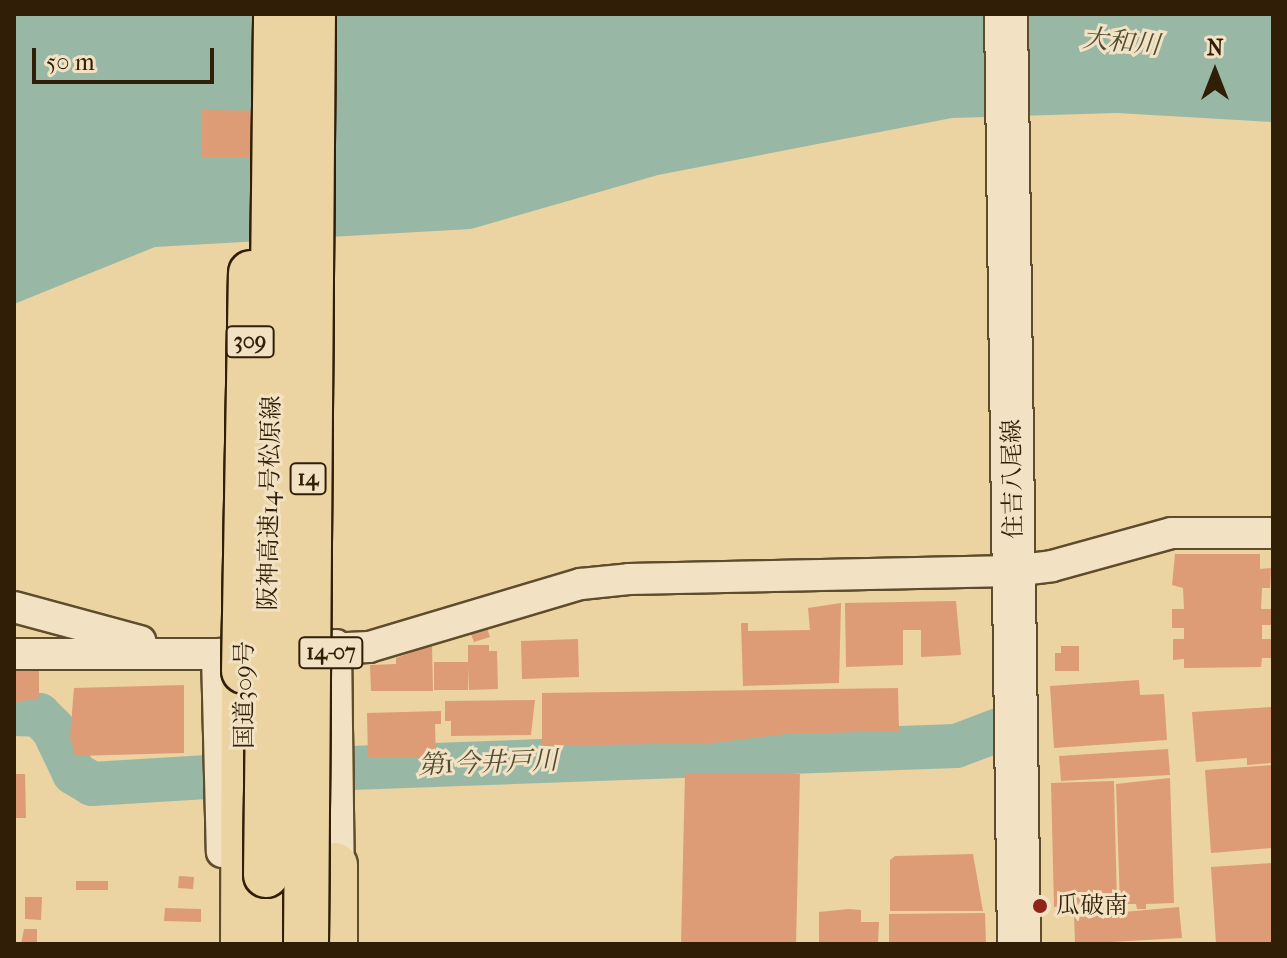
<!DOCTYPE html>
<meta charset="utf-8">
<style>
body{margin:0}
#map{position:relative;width:1287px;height:958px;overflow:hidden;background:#ebd3a2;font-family:"IM FELL French Canon","Noto Serif JP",serif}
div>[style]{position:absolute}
.water>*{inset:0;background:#98b8a5}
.river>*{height:44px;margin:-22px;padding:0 22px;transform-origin:22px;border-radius:22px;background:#98b8a5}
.building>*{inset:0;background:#dd9c76}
.roads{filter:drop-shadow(2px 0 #5f4c2d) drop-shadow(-2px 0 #5f4c2d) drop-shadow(0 2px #5f4c2d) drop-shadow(0 -2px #5f4c2d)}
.minor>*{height:30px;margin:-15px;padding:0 15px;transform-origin:15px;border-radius:15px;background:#f2e2c3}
.secondary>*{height:42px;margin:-21px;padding:0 21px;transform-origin:21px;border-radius:21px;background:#f2e2c3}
.trunk>*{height:44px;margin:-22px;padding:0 22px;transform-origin:22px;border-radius:22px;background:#ebd3a2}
.motorway>*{height:44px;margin:-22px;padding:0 22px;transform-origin:22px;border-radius:22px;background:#ebd3a2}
.bridges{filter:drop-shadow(2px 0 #301f06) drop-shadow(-2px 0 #301f06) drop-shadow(0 2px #301f06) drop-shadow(0 -2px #301f06)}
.trunk-bridge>*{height:44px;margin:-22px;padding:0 22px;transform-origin:22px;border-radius:22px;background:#ebd3a2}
.motorway-bridge>*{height:44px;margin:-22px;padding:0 22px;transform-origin:22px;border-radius:22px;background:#ebd3a2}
.dots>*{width:22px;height:22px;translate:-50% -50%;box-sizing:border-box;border:4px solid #f2e2c3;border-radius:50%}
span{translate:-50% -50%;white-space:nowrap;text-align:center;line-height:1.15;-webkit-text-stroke:6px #f2e2c3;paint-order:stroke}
.shield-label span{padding:2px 6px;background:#f2e2c3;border:2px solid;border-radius:6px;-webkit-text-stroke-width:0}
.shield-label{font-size:22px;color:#301f06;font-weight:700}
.street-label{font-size:24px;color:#301f06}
.poi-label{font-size:24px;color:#301f06}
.left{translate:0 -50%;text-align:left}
.water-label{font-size:26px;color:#4f4d36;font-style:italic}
.frame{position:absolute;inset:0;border:16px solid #301f06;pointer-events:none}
.north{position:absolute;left:1175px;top:32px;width:80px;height:80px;-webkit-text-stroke:6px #f2e2c3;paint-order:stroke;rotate:0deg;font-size:22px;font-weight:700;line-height:32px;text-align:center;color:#301f06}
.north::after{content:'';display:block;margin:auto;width:28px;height:36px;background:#301f06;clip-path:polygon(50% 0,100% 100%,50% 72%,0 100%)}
.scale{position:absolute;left:32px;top:48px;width:182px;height:36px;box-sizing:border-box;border:4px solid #301f06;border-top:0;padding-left:10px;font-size:24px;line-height:28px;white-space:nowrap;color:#301f06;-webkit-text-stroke:6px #f2e2c3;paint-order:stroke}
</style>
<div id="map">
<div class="water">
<i style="clip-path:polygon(14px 14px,1273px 14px,1273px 122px,1117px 113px,952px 118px,658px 175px,471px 229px,155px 247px,14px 304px)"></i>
</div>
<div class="river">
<i style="left:14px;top:714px;width:25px;rotate:2deg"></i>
<i style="left:39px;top:715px;width:20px;rotate:45deg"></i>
<i style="left:53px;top:729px;width:49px;rotate:64.5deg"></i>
<i style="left:74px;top:773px;width:21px;rotate:31deg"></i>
<i style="left:92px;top:784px;width:259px;rotate:-3.5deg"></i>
<i style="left:351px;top:768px;width:605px;rotate:-2.08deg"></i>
<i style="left:956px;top:746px;width:43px;rotate:-20.6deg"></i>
</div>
<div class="building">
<i style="clip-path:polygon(201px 110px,268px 111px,294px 159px,201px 157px)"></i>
<i style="clip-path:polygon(1175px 554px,1260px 554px,1260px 569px,1271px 568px,1270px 588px,1262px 588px,1261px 609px,1272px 609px,1272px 625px,1262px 625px,1262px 639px,1272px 639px,1272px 658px,1262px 658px,1261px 667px,1184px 668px,1184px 659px,1173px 660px,1173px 639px,1184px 639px,1184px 628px,1172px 628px,1172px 609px,1184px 609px,1183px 588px,1172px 585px)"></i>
<i style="clip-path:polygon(956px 601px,961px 655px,921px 657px,921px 630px,903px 630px,903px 665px,846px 667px,845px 603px)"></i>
<i style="clip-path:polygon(841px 603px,839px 683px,743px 686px,741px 623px,748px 623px,748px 631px,810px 630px,808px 608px)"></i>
<i style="clip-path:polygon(487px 628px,490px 637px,474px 642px,471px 634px)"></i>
<i style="clip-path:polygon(578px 639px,579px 677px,522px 679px,521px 641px)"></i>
<i style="clip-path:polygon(432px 645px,433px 691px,371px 691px,370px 665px,396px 664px,396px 658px)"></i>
<i style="clip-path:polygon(468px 645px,489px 645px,489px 651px,497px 651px,498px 689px,469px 690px,469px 668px,468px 690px,434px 690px,434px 662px,468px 662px)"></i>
<i style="clip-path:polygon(1061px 646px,1079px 646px,1079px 671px,1055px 671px,1055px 653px,1061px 653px)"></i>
<i style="clip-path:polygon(14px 668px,39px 668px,39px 698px,14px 703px)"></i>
<i style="clip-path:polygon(1139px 680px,1140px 695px,1164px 694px,1167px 740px,1054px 748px,1050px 686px)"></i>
<i style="clip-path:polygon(184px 685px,184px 753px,75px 756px,70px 737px,74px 688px)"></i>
<i style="clip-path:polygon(898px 688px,899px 731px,787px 734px,712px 743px,542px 746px,542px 693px)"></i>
<i style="clip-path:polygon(535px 700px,531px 735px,451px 736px,451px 721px,445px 721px,445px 701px)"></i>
<i style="clip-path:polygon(1273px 707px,1273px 763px,1247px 765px,1247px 758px,1196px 762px,1192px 712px)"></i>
<i style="clip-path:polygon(441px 711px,441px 724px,435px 724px,436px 757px,368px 758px,367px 713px)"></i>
<i style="clip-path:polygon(1168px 749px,1170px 775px,1061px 781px,1059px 756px)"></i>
<i style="clip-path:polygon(1273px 765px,1273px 848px,1211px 853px,1205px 770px)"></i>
<i style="clip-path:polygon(685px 773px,800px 774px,796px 944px,681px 944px)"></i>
<i style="clip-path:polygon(14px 774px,25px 774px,26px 818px,14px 818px)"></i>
<i style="clip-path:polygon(1170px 778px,1174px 903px,1146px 904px,1146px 909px,1137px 909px,1136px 904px,1120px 904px,1116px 784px)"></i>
<i style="clip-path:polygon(1114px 781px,1117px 905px,1101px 906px,1102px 914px,1179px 907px,1182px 938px,1075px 944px,1074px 914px,1086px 913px,1086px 906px,1054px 907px,1051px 783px)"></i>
<i style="clip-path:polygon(973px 854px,983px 911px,890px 911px,890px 860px,895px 856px)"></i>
<i style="clip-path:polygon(1273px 863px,1273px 944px,1216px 944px,1211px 867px)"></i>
<i style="clip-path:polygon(179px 876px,194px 877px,193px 889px,178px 888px)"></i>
<i style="clip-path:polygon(76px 881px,108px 881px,108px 890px,76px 890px)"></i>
<i style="clip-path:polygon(25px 897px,42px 897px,41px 920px,25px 919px)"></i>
<i style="clip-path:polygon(165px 908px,201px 909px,201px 922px,164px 921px)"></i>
<i style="clip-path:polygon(849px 909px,861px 910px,861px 922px,879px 922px,878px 944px,819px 944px,819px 912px)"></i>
<i style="clip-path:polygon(985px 913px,986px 944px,889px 944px,889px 914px)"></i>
<i style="clip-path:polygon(24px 929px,37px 929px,37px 944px,21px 944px)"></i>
</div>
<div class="roads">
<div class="minor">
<i style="left:14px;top:607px;width:131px;rotate:15.1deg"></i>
<i style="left:336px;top:645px;width:238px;rotate:89.3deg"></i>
<i style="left:14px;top:654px;width:203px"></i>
<i style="left:217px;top:654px;width:152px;rotate:-2.6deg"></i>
<i style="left:369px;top:647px;width:221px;rotate:-16.6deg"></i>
<i style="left:581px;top:584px;width:48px;rotate:-5.9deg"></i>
<i style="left:629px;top:579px;width:384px;rotate:-1.2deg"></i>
<i style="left:1013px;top:571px;width:39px;rotate:-7deg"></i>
<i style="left:1052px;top:566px;width:124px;rotate:-15.4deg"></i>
<i style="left:1172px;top:533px;width:101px"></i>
<i style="left:217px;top:654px;width:198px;rotate:88.6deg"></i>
</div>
<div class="secondary">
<i style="left:1006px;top:14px;width:930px;rotate:89.2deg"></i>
</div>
<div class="trunk">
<i style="left:243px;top:944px;width:273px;rotate:-89.8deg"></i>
</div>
<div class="motorway">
<i style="left:335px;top:865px;width:79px;rotate:90deg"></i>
<i style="left:264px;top:944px;width:69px;rotate:-88.3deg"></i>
</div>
</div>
<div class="bridges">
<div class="trunk-bridge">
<i style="left:244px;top:671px;width:398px;rotate:-89deg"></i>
</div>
<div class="motorway-bridge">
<i style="left:266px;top:875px;width:861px;rotate:-89.33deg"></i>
<i style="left:306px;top:944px;width:930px;rotate:-89.57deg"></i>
</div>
</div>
<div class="dots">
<i style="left:1040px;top:906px;background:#8f2418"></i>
</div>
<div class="shield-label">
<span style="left:250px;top:342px">309</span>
<span style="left:308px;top:479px">14</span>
<span style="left:331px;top:653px">14-07</span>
</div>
<div class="street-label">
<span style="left:1013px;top:479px;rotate:-91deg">住吉八尾線</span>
<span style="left:270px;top:503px;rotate:-89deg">阪神高速14号松原線</span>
<span style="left:245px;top:695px;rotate:-90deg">国道309号</span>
</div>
<div class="poi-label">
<span class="left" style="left:1056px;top:906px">瓜破南</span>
</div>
<div class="water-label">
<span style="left:1121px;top:42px;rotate:5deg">大和川</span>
<span style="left:488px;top:763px;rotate:-2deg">第1今井戸川</span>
</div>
<div class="frame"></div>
<div class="north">N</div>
<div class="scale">50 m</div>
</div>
